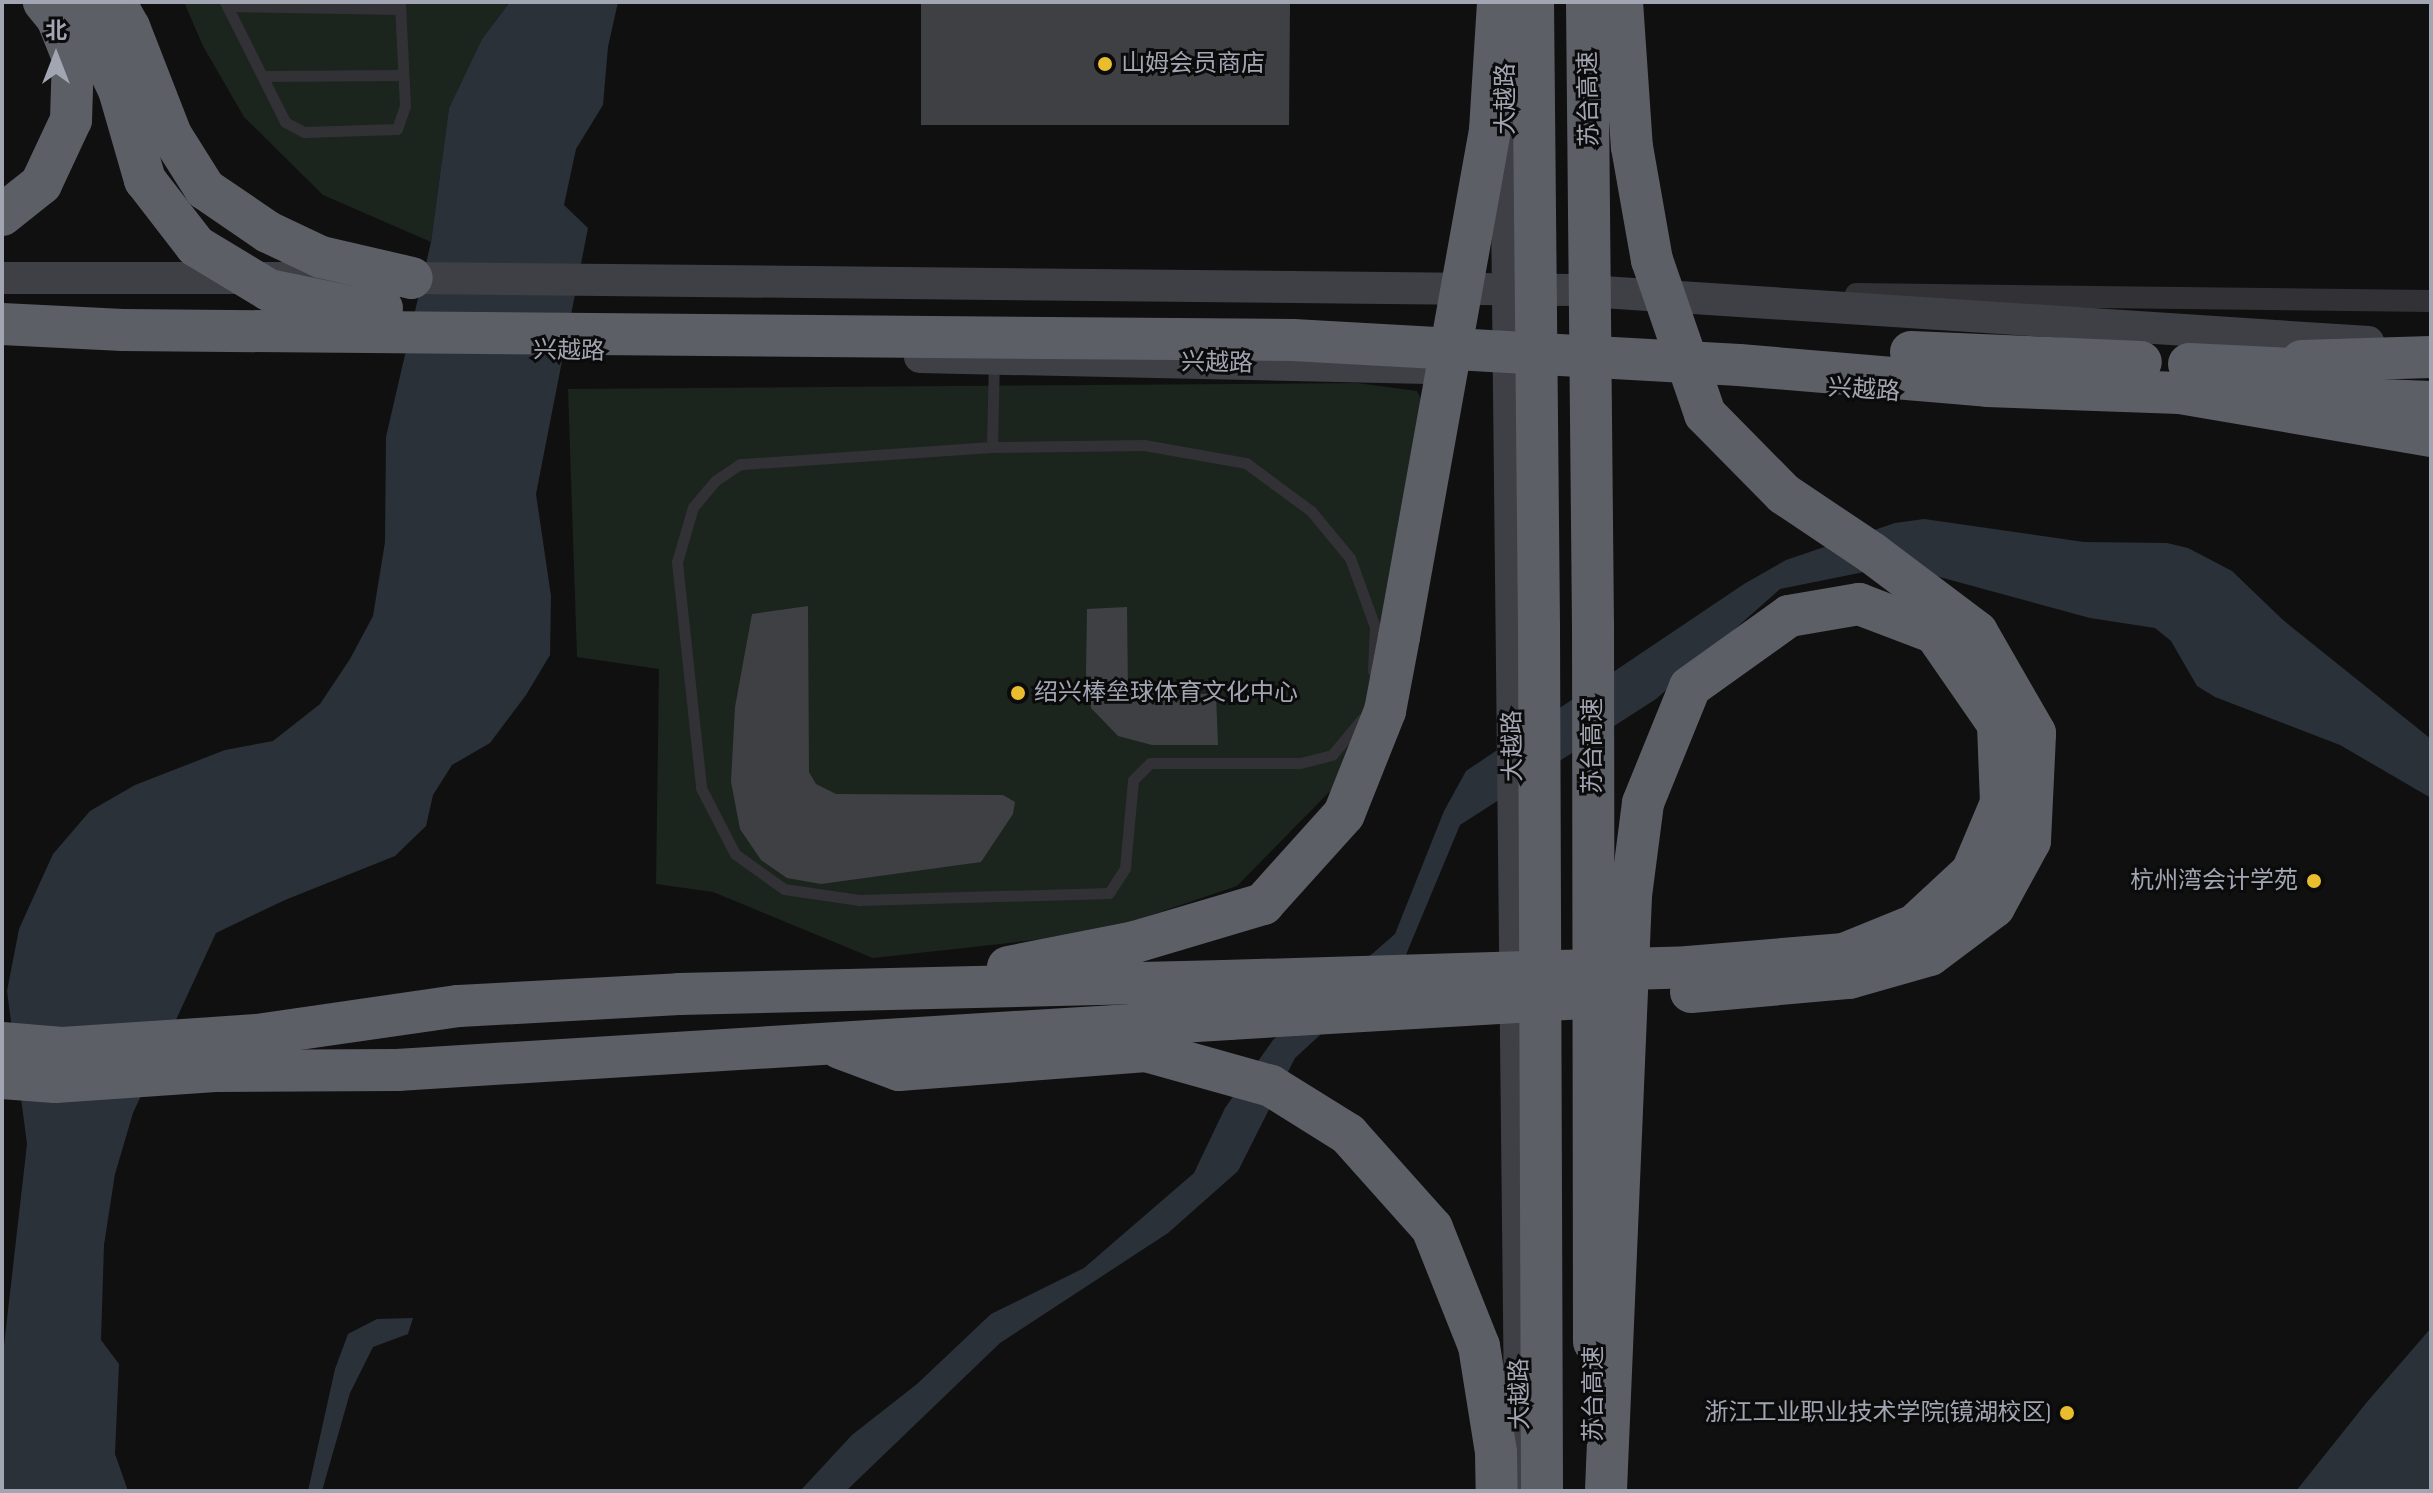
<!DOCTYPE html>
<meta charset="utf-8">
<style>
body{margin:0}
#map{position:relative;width:2433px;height:1493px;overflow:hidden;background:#101011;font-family:"Sofia Sans Condensed","Noto Sans SC",sans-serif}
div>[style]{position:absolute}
.green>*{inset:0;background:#1c241e}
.water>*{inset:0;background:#2a3139}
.building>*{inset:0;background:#3f4044}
.lane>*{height:11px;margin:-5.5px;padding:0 5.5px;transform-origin:5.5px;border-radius:5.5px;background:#313136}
.street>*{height:22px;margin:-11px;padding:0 11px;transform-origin:11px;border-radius:11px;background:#313136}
.secondary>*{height:32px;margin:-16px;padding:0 16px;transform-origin:16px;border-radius:16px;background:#3f4046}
.highway>*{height:42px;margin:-21px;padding:0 21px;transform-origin:21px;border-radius:21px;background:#5d5f67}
.highway-bridge>*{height:42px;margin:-21px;padding:0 21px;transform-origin:21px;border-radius:21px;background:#5d5f67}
.dots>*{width:22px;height:22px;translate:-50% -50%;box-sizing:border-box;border:4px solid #0b0b0c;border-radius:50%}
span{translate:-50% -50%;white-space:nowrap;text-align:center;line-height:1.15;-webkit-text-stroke:6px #0b0b0c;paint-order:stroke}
.poi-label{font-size:24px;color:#a2a5b2}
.left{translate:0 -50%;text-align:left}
.right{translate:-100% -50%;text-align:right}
.street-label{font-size:24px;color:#a2a5b2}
.frame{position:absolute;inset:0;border:4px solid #a2a5b2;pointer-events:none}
.north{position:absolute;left:16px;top:16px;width:80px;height:80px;-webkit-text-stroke:6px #0b0b0c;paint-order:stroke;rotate:0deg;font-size:22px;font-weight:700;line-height:32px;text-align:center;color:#a2a5b2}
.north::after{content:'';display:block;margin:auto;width:28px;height:36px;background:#a2a5b2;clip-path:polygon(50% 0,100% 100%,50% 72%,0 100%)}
</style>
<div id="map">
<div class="green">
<i style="clip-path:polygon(184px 2px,510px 2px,482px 39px,449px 108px,431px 242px,323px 195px,244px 117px,203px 46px)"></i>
<i style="clip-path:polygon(1357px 383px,1417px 391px,1426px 409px,1371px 717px,1341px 780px,1237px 886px,1098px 933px,873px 958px,713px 892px,656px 884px,659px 669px,577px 657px,568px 389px)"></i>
</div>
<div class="water">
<i style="clip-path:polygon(510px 2px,618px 2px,608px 47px,603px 105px,576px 149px,564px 205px,588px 228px,536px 494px,551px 596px,550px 655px,526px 695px,490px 743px,452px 765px,433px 795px,426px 826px,395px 856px,285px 900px,216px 933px,133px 1113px,115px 1174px,104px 1245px,101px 1340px,119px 1364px,115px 1454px,128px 1491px,2px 1491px,2px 1363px,27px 1144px,7px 991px,19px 929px,53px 854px,90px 811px,135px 785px,225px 750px,273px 741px,320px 704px,350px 659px,373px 616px,385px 542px,386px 437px,431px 242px,449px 108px,482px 39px)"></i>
<i style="clip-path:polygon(1924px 519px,2084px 542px,2167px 543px,2188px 548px,2232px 571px,2283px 620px,2431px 739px,2431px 798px,2340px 745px,2215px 697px,2197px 686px,2171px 641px,2155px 628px,2090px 618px,1936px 576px,1864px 572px,1780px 589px,1656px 699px,1460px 825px,1405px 957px,1295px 1058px,1238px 1171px,1168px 1233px,1000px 1343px,846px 1491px,800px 1491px,852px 1435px,917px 1384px,991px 1314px,1084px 1268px,1194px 1173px,1225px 1108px,1273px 1040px,1395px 934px,1444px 811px,1466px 771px,1744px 584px,1786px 560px,1895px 523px)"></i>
<i style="clip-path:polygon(413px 1318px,408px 1334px,373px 1347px,350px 1393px,322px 1491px,308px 1491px,335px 1369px,348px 1334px,377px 1319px)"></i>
<i style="clip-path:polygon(2431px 1328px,2431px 1491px,2296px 1491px,2367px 1402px)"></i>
</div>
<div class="building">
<i style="clip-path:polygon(921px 2px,1290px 2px,1289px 125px,921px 125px)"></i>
<i style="clip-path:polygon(808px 606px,809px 772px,816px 784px,836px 794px,1003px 795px,1015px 802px,1013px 814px,981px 862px,821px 884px,787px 878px,761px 860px,740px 829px,731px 782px,735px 707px,752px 614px)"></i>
<i style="clip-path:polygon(1127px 607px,1128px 693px,1216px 694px,1218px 745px,1152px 745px,1118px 736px,1091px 708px,1086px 674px,1087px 609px)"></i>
</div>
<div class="lane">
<i style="left:225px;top:2px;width:134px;rotate:63.4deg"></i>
<i style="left:285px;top:122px;width:21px;rotate:28deg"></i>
<i style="left:304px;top:132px;width:93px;rotate:-1.8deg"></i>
<i style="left:397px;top:129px;width:24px;rotate:-71deg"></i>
<i style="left:405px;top:106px;width:104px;rotate:-92.8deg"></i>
<i style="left:227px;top:6px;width:172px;rotate:1deg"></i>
<i style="left:263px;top:76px;width:140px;rotate:-0.4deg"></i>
<i style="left:994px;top:359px;width:88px;rotate:91.3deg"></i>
<i style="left:992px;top:447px;width:253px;rotate:176.1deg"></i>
<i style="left:740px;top:464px;width:30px;rotate:146deg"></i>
<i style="left:715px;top:481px;width:34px;rotate:130deg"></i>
<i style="left:693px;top:507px;width:57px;rotate:106.2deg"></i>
<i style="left:677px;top:562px;width:227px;rotate:83.9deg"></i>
<i style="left:701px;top:788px;width:74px;rotate:62.7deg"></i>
<i style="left:735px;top:854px;width:60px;rotate:35.5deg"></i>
<i style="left:784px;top:889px;width:76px;rotate:8.3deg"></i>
<i style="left:859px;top:900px;width:250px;rotate:-1.6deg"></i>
<i style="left:1109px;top:893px;width:30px;rotate:-57deg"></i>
<i style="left:1125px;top:868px;width:88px;rotate:-84.8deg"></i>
<i style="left:1133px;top:780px;width:24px;rotate:-45deg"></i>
<i style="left:1150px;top:763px;width:150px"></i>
<i style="left:1300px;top:763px;width:33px;rotate:-14deg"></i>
<i style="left:1332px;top:755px;width:47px;rotate:-50.2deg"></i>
<i style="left:992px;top:447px;width:152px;rotate:-0.8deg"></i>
<i style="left:1144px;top:445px;width:104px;rotate:10deg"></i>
<i style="left:1246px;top:463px;width:81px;rotate:36.4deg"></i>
<i style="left:1311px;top:511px;width:61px;rotate:50.3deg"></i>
<i style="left:1350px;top:558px;width:73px;rotate:70.1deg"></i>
<i style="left:1375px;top:627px;width:44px;rotate:92.6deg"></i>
</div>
<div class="street">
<i style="left:1856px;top:294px;width:575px;rotate:0.7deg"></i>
</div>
<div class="secondary">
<i style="left:1506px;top:113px;width:1378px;rotate:89.38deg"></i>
<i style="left:2px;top:278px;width:410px"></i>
<i style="left:412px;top:278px;width:1160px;rotate:0.59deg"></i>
<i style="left:1572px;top:290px;width:798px;rotate:3.74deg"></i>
<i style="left:920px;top:357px;width:509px;rotate:1.24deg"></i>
</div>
<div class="highway">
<i style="left:115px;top:2px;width:29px;rotate:61deg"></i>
<i style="left:129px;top:27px;width:116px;rotate:68.7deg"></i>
<i style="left:171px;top:135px;width:64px;rotate:57.8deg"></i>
<i style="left:205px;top:189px;width:76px;rotate:34.3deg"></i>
<i style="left:268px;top:232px;width:59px;rotate:25.3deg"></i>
<i style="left:321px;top:257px;width:93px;rotate:13deg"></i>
<i style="left:2px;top:215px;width:50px;rotate:-38.5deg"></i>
<i style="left:41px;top:184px;width:71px;rotate:-64.9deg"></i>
<i style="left:71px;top:120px;width:62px;rotate:-88.2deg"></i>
<i style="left:73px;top:58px;width:43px;rotate:-111.8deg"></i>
<i style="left:57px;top:18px;width:21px;rotate:-129deg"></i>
<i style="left:2px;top:324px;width:121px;rotate:2.8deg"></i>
<i style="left:2302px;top:361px;width:129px;rotate:-1.8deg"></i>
<i style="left:2189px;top:364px;width:141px;rotate:2.8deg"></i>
<i style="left:2281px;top:396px;width:150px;rotate:2.3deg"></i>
<i style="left:1593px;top:625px;width:717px;rotate:89.92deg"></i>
<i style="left:1539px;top:627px;width:864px;rotate:89.8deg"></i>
<i style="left:1008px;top:967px;width:129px;rotate:-11.1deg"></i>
<i style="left:1135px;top:942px;width:134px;rotate:-16.5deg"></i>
<i style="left:1263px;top:904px;width:121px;rotate:-48deg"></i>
<i style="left:1344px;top:814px;width:111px;rotate:-68.3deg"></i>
<i style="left:1385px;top:711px;width:75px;rotate:-79.3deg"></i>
<i style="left:1691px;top:992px;width:159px;rotate:-5.1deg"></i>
<i style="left:1849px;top:978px;width:84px;rotate:-15.9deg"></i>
<i style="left:1930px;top:955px;width:80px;rotate:-36.9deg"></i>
<i style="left:1994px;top:907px;width:75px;rotate:-61.4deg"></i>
<i style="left:2030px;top:841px;width:108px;rotate:-87.3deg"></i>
<i style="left:2035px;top:733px;width:116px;rotate:-119.9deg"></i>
<i style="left:1977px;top:632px;width:131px;rotate:-143deg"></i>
<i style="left:1872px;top:553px;width:106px;rotate:-146.2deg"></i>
<i style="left:2px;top:1043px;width:60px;rotate:4.8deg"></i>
<i style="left:62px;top:1048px;width:195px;rotate:-3.8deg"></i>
<i style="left:257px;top:1035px;width:204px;rotate:-8.2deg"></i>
<i style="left:459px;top:1006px;width:220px;rotate:-3.1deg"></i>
<i style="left:679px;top:994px;width:545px;rotate:-1.37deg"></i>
<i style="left:840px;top:1048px;width:63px;rotate:20.4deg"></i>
<i style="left:899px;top:1070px;width:248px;rotate:-4.4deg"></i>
<i style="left:1146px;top:1051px;width:130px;rotate:15.6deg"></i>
<i style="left:1271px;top:1086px;width:91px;rotate:31.9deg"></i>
<i style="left:1348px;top:1134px;width:126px;rotate:48.2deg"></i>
<i style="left:1432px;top:1228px;width:127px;rotate:68.3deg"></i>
<i style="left:1479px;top:1346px;width:107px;rotate:80.9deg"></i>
<i style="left:1496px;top:1452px;width:39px;rotate:89deg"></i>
<i style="left:2px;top:1078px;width:53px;rotate:4.3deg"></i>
<i style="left:55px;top:1082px;width:160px;rotate:-3.9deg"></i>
<i style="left:215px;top:1071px;width:182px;rotate:-0.3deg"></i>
<i style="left:397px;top:1070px;width:834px;rotate:-3.51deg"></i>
</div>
<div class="highway-bridge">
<i style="left:77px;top:2px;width:98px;rotate:64.5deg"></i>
<i style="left:119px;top:90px;width:94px;rotate:73.9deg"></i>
<i style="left:145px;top:180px;width:83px;rotate:52.3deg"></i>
<i style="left:196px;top:246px;width:85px;rotate:31.1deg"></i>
<i style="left:269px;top:290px;width:85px;rotate:11.6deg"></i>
<i style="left:352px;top:307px;width:30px;rotate:2deg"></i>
<i style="left:1533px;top:2px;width:625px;rotate:89.45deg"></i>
<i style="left:1587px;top:2px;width:623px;rotate:89.45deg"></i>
<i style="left:1622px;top:2px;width:145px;rotate:86.1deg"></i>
<i style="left:1632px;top:147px;width:115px;rotate:80deg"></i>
<i style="left:1652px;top:260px;width:163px;rotate:71deg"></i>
<i style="left:1705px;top:414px;width:112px;rotate:45.4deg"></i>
<i style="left:123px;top:330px;width:1170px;rotate:0.49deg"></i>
<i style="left:1293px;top:340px;width:447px;rotate:3.2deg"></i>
<i style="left:1739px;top:365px;width:249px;rotate:4.8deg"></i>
<i style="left:1987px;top:386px;width:193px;rotate:2.1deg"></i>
<i style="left:2180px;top:393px;width:255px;rotate:9.7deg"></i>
<i style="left:1911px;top:352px;width:230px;rotate:2.5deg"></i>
<i style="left:1399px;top:637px;width:515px;rotate:-79.82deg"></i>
<i style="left:1490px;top:130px;width:128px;rotate:-86.4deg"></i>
<i style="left:1224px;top:981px;width:464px;rotate:-1.7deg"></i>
<i style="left:1688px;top:967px;width:157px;rotate:-4.8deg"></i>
<i style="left:1844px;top:954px;width:77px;rotate:-22.2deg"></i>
<i style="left:1915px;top:925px;width:78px;rotate:-42.9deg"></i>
<i style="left:1972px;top:872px;width:75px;rotate:-67.2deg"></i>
<i style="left:2001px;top:803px;width:79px;rotate:-92.2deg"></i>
<i style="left:1998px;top:724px;width:111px;rotate:-124.7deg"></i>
<i style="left:1935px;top:633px;width:81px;rotate:-159.1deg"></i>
<i style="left:1859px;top:604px;width:71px;rotate:170.3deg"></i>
<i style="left:1789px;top:616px;width:122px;rotate:144.4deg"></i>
<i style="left:1690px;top:687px;width:125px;rotate:112.1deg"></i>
<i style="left:1643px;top:803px;width:94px;rotate:97.4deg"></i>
<i style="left:1631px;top:896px;width:596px;rotate:92.41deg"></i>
<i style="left:1229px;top:1019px;width:355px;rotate:-3.4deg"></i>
</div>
<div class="dots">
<i style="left:1105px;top:64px;background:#eabd2f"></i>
<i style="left:1018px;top:693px;background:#eabd2f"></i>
<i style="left:2314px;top:881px;background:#eabd2f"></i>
<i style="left:2067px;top:1413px;background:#eabd2f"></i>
</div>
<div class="poi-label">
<span class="left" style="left:1121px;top:64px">山姆会员商店</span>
<span class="left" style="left:1034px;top:693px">绍兴棒垒球体育文化中心</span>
<span class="right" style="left:2298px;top:881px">杭州湾会计学苑</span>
<span class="right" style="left:2051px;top:1413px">浙江工业职业技术学院(镜湖校区)</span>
</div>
<div class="street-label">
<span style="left:1506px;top:99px;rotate:-90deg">大越路</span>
<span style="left:1589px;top:99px;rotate:-91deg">苏台高速</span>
<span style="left:569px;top:351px;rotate:1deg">兴越路</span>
<span style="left:1217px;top:363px;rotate:1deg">兴越路</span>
<span style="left:1864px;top:390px;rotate:4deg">兴越路</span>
<span style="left:1513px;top:746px;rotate:-91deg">大越路</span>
<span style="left:1593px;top:746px;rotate:-90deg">苏台高速</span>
<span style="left:1520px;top:1394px;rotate:-91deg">大越路</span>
<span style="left:1594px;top:1394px;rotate:-90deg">苏台高速</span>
</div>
<div class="frame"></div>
<div class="north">北</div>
</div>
